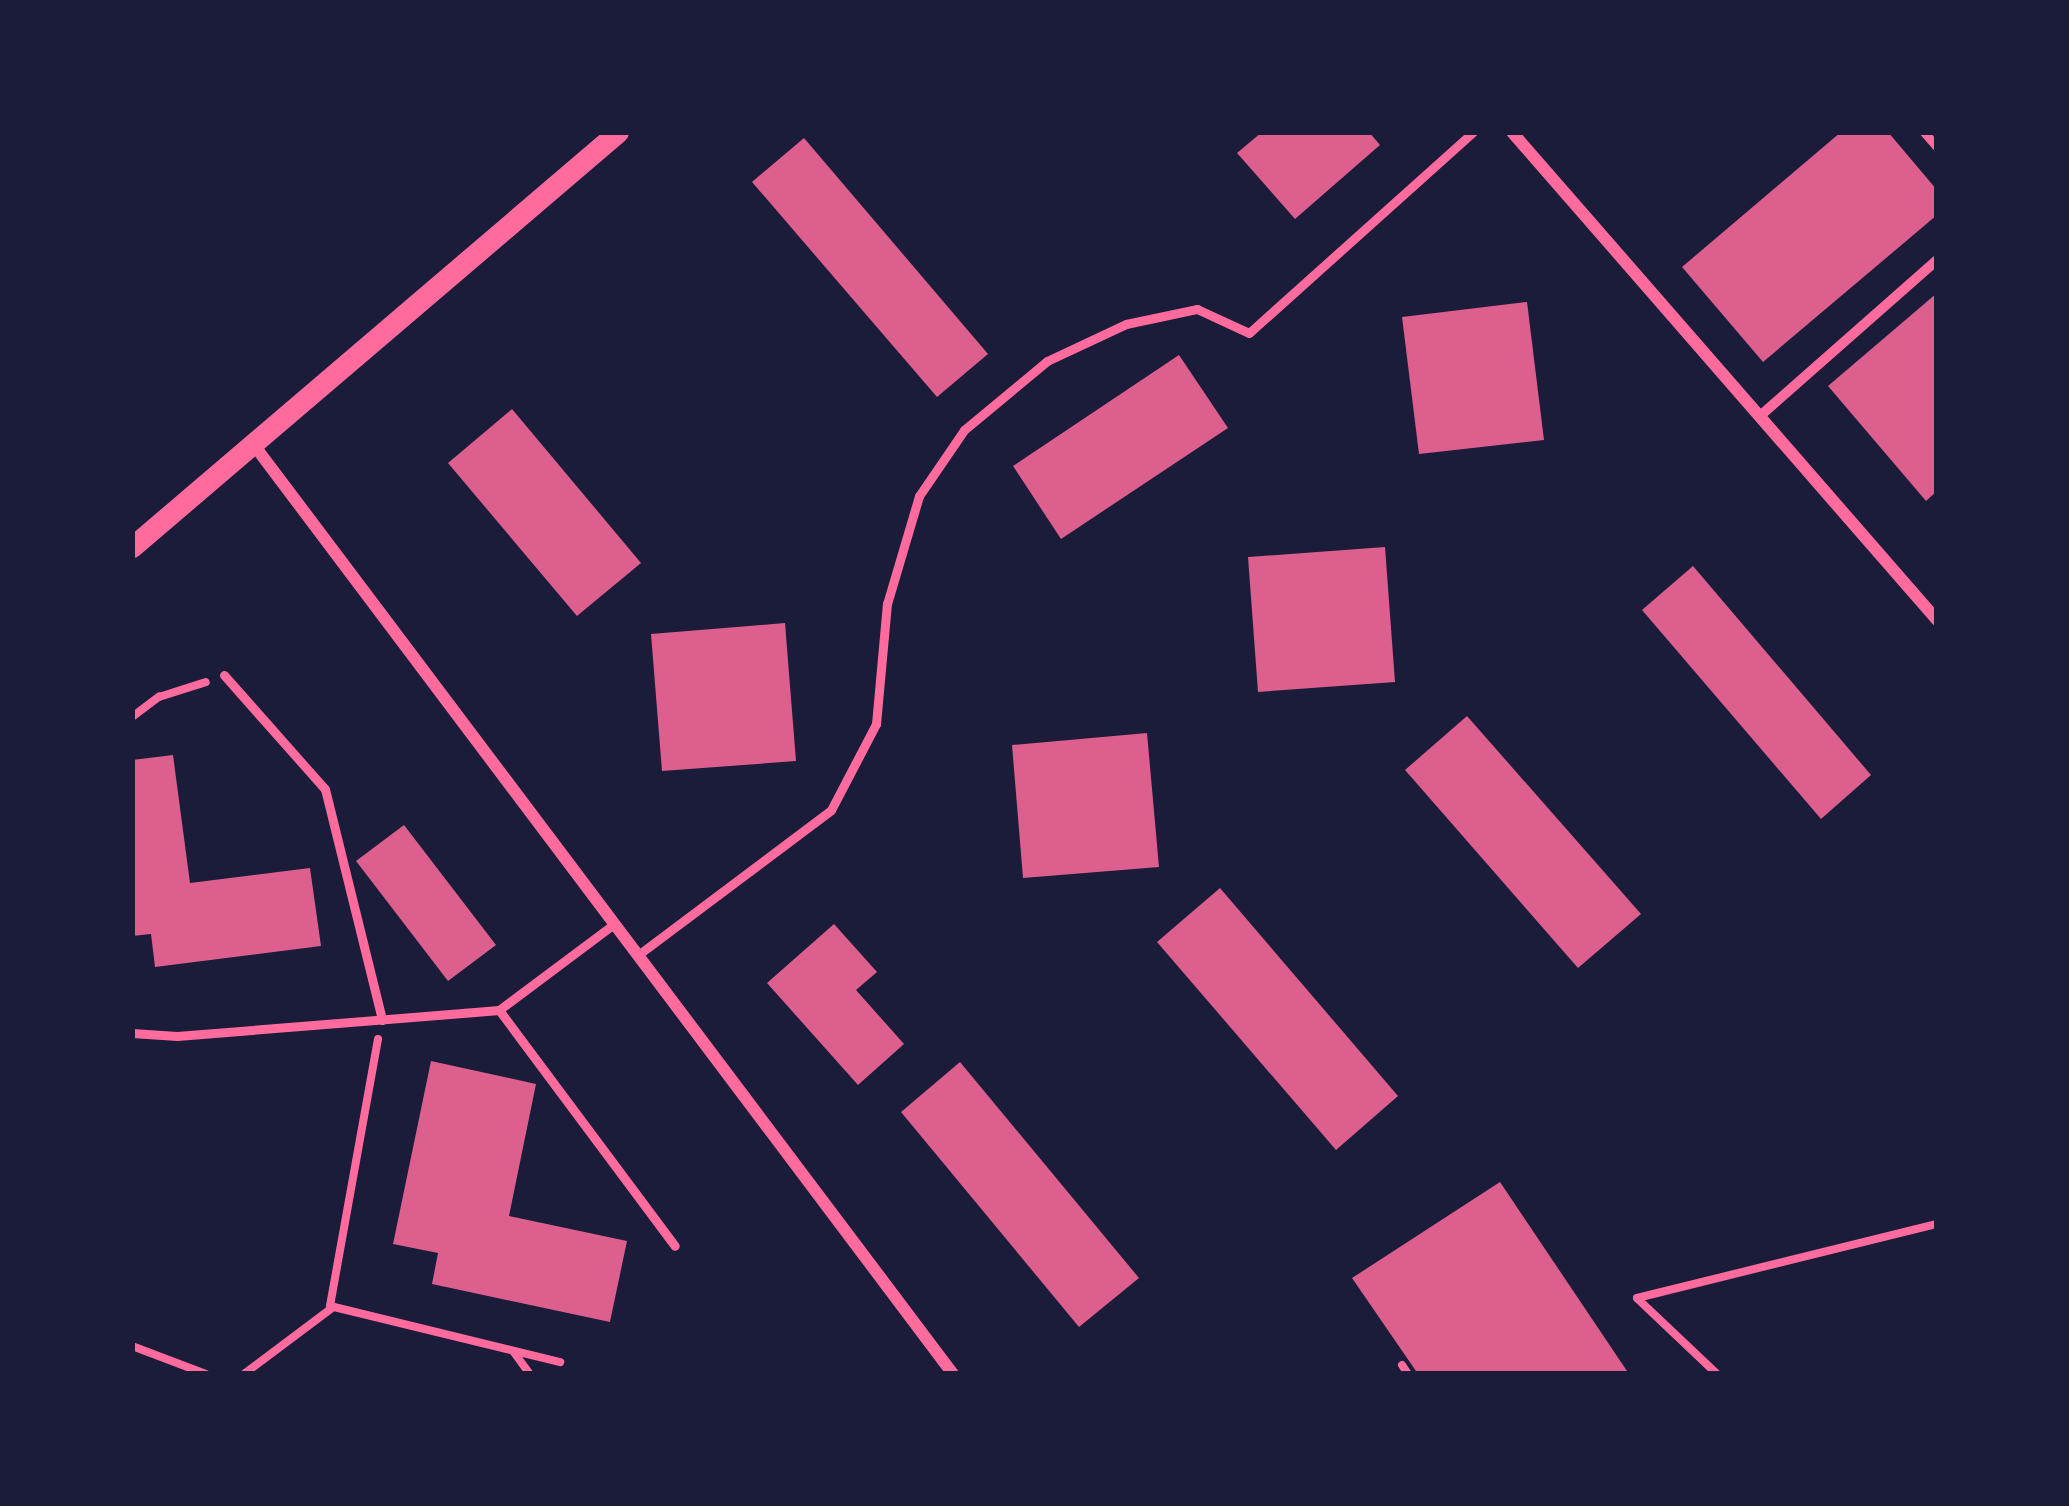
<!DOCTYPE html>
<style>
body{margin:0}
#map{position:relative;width:2069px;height:1506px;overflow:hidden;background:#1b1b3a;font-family:"Titillium Web",sans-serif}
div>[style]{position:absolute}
.building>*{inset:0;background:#dd5f8e}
.path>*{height:8px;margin:-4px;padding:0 4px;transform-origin:4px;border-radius:4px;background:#ff6b9d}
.service>*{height:9px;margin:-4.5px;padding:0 4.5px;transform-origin:4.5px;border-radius:4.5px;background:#ff6b9d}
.pedestrian>*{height:10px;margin:-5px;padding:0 5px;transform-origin:5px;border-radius:5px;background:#ff6b9d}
.minor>*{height:12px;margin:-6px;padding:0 6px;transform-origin:6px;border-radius:6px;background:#ff6b9d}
.tertiary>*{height:21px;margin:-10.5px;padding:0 10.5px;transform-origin:10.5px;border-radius:10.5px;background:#ff6b9d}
span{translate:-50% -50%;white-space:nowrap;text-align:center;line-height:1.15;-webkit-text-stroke:10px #1b1b3a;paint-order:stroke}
.frame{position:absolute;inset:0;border:135px solid #1b1b3a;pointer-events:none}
</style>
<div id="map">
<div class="building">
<i style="clip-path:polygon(1262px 132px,1369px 132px,1380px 145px,1295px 219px,1237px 153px)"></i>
<i style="clip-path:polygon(1841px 132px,1888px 132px,1937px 190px,1937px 215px,1763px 362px,1682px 267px)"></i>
<i style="clip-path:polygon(804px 138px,988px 354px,937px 397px,752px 182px)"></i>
<i style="clip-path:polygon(1937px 293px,1937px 491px,1926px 501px,1828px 386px)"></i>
<i style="clip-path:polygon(1527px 302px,1544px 440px,1419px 454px,1402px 317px)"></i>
<i style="clip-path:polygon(1179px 355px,1228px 428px,1061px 539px,1013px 466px)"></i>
<i style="clip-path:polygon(512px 409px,641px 563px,577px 616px,448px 463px)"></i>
<i style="clip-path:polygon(1385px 547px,1395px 682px,1258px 692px,1248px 557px)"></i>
<i style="clip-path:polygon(1693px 566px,1871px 775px,1821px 819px,1642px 610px)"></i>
<i style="clip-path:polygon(785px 623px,796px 761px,662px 771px,651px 634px)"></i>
<i style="clip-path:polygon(1467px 716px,1641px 914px,1578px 968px,1405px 770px)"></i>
<i style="clip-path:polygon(1147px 733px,1159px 867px,1023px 878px,1012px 745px)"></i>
<i style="clip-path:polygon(173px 755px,190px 883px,310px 868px,321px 946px,155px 967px,151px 934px,132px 936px,132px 760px)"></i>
<i style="clip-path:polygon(404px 825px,496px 945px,448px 981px,356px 861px)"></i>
<i style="clip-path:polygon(1220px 888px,1398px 1096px,1336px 1150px,1157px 942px)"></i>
<i style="clip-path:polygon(834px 924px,877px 972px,856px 990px,904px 1044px,858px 1085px,767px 983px)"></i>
<i style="clip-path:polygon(431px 1061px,536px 1084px,509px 1216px,627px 1241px,610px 1322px,432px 1284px,438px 1253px,393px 1244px)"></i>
<i style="clip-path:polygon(960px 1062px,1139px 1278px,1079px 1327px,901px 1112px)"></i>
<i style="clip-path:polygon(1500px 1182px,1629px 1374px,1418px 1374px,1352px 1278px)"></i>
</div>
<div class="path">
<i style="left:132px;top:717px;width:34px;rotate:-37deg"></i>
<i style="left:159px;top:697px;width:49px;rotate:-17.7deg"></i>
<i style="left:378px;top:1039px;width:271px;rotate:100.2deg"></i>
<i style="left:330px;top:1306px;width:237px;rotate:13.7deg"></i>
<i style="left:132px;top:1346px;width:79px;rotate:20.7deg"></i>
<i style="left:513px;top:1351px;width:29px;rotate:54deg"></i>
<i style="left:1402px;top:1365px;width:11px;rotate:56deg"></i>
<i style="left:244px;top:1374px;width:110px;rotate:-36.9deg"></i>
<i style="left:1717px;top:1374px;width:110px;rotate:-136.5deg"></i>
<i style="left:1637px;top:1298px;width:309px;rotate:-13.9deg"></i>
</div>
<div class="service">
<i style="left:1924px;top:132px;width:20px;rotate:49deg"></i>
<i style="left:224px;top:675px;width:152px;rotate:48.5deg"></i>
<i style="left:325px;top:789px;width:238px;rotate:76.1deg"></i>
<i style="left:638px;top:955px;width:241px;rotate:-36.9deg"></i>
<i style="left:831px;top:810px;width:97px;rotate:-62.4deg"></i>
<i style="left:876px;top:724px;width:121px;rotate:-84.8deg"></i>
<i style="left:887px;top:604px;width:113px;rotate:-73.5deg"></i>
<i style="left:919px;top:496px;width:80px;rotate:-55.7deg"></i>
<i style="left:964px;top:430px;width:108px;rotate:-39.7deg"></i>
<i style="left:1047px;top:361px;width:87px;rotate:-25.1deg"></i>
<i style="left:1126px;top:324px;width:73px;rotate:-11.9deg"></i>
<i style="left:1197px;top:309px;width:57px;rotate:24.8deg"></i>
<i style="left:1249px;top:333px;width:301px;rotate:-41.9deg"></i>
<i style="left:499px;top:1010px;width:294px;rotate:53.3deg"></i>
<i style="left:132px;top:1033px;width:45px;rotate:3.8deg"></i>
<i style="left:177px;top:1036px;width:323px;rotate:-4.6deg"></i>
<i style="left:499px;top:1010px;width:144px;rotate:-36.8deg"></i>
</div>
<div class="pedestrian">
<i style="left:1760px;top:416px;width:236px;rotate:-41.4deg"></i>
</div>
<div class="minor">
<i style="left:1512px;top:132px;width:647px;rotate:48.95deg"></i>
<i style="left:254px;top:445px;width:1163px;rotate:53.04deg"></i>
</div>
<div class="tertiary">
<i style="left:132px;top:547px;width:639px;rotate:-40.49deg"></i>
</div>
<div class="frame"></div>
</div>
